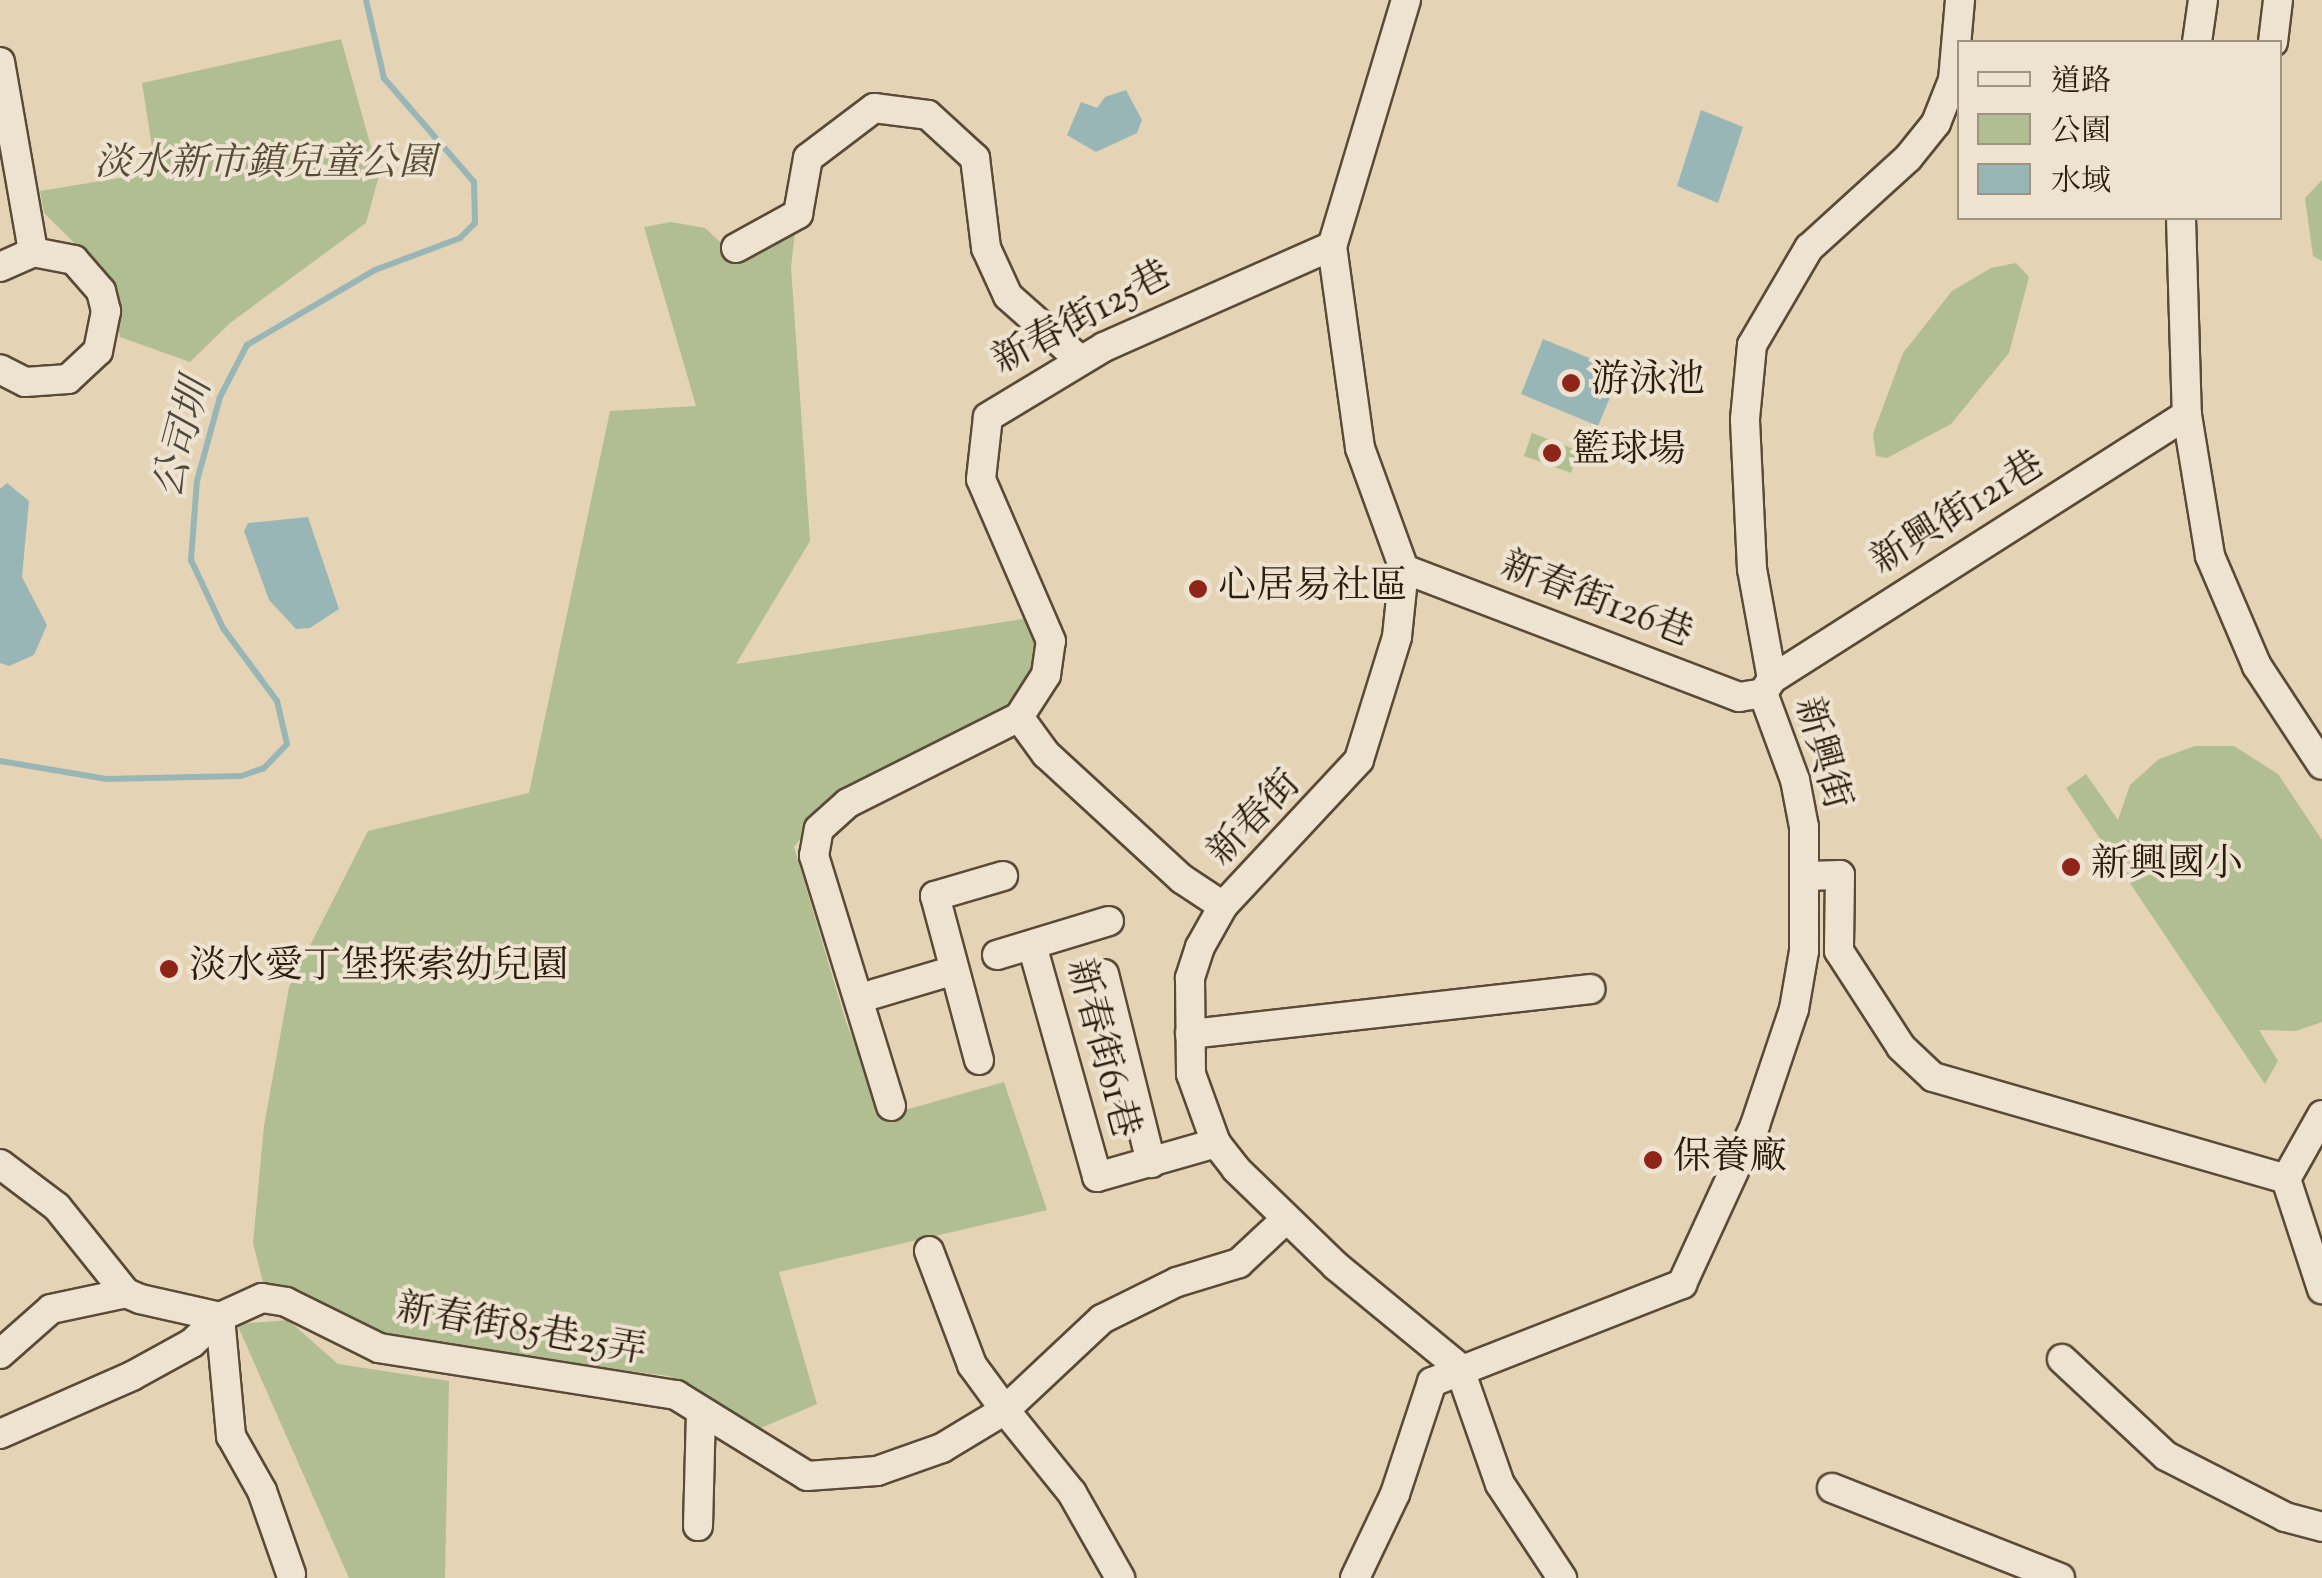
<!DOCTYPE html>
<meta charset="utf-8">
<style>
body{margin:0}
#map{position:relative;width:2322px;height:1578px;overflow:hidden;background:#e5d3b6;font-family:"Sorts Mill Goudy","Noto Serif TC",serif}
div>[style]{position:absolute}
.green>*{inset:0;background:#b0be92}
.water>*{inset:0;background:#99b6b7}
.stream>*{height:6px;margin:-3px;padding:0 3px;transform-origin:3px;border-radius:3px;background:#99b6b7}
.roads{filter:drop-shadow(2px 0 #5a4a36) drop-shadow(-2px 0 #5a4a36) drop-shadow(0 2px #5a4a36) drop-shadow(0 -2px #5a4a36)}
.minor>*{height:28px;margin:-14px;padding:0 14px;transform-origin:14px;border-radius:14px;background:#eee2d0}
.dots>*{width:28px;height:28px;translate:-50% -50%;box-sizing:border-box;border:5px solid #eee2d0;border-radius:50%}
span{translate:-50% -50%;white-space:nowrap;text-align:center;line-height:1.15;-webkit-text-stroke:8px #eee2d0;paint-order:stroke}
.park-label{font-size:38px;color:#544d34;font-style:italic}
.street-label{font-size:38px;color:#2c1d0c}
.poi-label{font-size:38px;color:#2c1d0c}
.left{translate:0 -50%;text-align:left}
.water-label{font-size:40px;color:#4d4b3f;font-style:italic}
.legend{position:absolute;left:1957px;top:40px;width:325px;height:180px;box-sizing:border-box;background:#eee2d0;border:2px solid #a09382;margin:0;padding:12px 18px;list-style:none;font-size:30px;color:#2c1d0c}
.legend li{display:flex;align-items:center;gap:20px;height:50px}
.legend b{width:50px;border:2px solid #a09382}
</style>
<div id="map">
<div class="green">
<i style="clip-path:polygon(341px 39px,379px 176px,366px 223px,230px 323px,190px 362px,120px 337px,110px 278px,44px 213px,40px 191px,156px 172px,142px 83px)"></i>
<i style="clip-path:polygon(2322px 180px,2322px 261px,2313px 256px,2305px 198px)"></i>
<i style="clip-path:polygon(671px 222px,705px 228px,733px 254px,796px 224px,791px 267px,810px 541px,736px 664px,1035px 617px,1040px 644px,1031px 683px,1000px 716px,831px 801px,794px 847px,846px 1022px,884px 1116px,1004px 1082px,1047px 1210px,779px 1272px,817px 1404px,756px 1430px,669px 1376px,390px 1341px,265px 1290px,253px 1243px,264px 1126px,289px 987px,368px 831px,529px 793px,610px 411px,696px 406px,644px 227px)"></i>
<i style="clip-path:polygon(2016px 263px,2029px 277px,2009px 353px,1951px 424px,1887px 458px,1876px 456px,1873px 434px,1903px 353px,1952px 291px,1991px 268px)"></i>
<i style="clip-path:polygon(1532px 433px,1579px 451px,1571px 473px,1524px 456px)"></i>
<i style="clip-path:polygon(2234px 746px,2278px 774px,2322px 840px,2322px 1022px,2296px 1031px,2259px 1030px,2278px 1061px,2265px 1084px,2066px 788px,2086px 774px,2118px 820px,2130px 785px,2159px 759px,2195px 746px)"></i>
<i style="clip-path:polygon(288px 1320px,338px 1364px,449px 1381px,445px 1578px,349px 1578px,237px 1324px)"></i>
</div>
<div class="water">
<i style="clip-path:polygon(1126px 90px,1142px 120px,1137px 133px,1096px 152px,1067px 135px,1081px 102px,1097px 108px,1105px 97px)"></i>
<i style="clip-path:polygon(1701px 110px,1743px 127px,1718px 203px,1677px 186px)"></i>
<i style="clip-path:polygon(1543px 339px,1621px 371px,1598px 426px,1521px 394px)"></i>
<i style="clip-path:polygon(7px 483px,29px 501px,22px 577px,47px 625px,34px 655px,9px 666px,0 663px,0 489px)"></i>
<i style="clip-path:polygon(308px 517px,339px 609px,310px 628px,296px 629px,269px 600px,244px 531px,248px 523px)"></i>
</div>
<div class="stream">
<i style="left:0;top:761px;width:108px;rotate:9.6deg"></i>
<i style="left:106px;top:779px;width:135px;rotate:-1.3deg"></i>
<i style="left:241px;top:776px;width:24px;rotate:-19deg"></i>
<i style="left:264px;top:768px;width:33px;rotate:-46deg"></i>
<i style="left:287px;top:744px;width:44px;rotate:-103.1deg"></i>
<i style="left:277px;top:701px;width:91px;rotate:-126.5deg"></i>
<i style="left:223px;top:628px;width:75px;rotate:-115.2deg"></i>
<i style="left:191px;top:560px;width:79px;rotate:-85.7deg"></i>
<i style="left:197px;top:481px;width:87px;rotate:-74.7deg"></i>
<i style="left:220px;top:397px;width:59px;rotate:-62.6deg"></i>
<i style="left:247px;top:345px;width:148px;rotate:-30.4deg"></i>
<i style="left:375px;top:270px;width:91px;rotate:-20.6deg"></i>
<i style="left:460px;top:238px;width:21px;rotate:-45deg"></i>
<i style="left:475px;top:223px;width:41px;rotate:-91.4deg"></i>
<i style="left:474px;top:182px;width:138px;rotate:-130.9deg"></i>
<i style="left:384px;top:78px;width:80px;rotate:-103deg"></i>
</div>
<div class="roads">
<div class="minor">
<i style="left:1406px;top:0;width:257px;rotate:106.7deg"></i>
<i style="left:1332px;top:246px;width:204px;rotate:82.1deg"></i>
<i style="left:1360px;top:448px;width:129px;rotate:70deg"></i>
<i style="left:1404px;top:569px;width:68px;rotate:95.9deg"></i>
<i style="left:1397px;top:637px;width:129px;rotate:107.2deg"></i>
<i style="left:1359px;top:760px;width:200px;rotate:133deg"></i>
<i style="left:1223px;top:906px;width:47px;rotate:119.3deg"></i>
<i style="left:1200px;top:947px;width:33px;rotate:108deg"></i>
<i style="left:1190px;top:978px;width:96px;rotate:89.4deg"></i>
<i style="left:1191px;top:1074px;width:73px;rotate:70.1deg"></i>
<i style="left:1216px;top:1143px;width:33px;rotate:52deg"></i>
<i style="left:1236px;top:1169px;width:139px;rotate:44.1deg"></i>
<i style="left:1336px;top:1266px;width:159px;rotate:39.4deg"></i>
<i style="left:1459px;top:1367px;width:124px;rotate:70.7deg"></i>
<i style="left:1500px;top:1484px;width:113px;rotate:56.6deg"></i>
<i style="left:2197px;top:42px;width:42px;rotate:-81.9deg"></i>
<i style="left:2273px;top:42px;width:42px;rotate:-83.2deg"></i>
<i style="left:0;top:62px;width:193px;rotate:80.1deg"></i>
<i style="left:2181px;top:218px;width:197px;rotate:88.3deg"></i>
<i style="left:2187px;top:415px;width:143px;rotate:80.7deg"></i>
<i style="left:2210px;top:556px;width:120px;rotate:66.9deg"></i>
<i style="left:2257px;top:666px;width:118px;rotate:56.7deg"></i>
<i style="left:736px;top:248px;width:71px;rotate:-28.7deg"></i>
<i style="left:798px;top:214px;width:57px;rotate:-79.9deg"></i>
<i style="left:808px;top:158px;width:83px;rotate:-37.1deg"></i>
<i style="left:874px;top:108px;width:54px;rotate:7.4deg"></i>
<i style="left:928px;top:115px;width:64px;rotate:42.5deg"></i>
<i style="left:975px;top:158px;width:91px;rotate:83deg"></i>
<i style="left:986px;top:248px;width:53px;rotate:65.4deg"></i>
<i style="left:1008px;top:296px;width:96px;rotate:41.6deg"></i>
<i style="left:0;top:267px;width:36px;rotate:-24deg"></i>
<i style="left:33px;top:252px;width:42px;rotate:11deg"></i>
<i style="left:74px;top:260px;width:41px;rotate:48.9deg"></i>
<i style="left:101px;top:291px;width:21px;rotate:76deg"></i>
<i style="left:106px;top:311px;width:41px;rotate:101.3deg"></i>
<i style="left:98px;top:351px;width:41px;rotate:137deg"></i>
<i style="left:68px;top:379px;width:43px;rotate:176deg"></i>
<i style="left:25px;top:382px;width:28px;rotate:-153deg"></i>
<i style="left:1404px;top:569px;width:359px;rotate:20.9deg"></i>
<i style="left:1739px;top:697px;width:24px;rotate:-9deg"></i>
<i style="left:1772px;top:679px;width:492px;rotate:-32.5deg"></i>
<i style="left:1763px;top:693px;width:17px;rotate:-57deg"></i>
<i style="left:1772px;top:679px;width:112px;rotate:-100.3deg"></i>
<i style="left:1752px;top:569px;width:150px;rotate:-92.7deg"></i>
<i style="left:1745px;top:419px;width:74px;rotate:-84.6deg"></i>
<i style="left:1752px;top:345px;width:113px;rotate:-59.6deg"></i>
<i style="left:1809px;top:248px;width:134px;rotate:-42.3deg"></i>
<i style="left:1908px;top:158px;width:45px;rotate:-51.3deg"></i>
<i style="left:1936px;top:123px;width:46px;rotate:-68.4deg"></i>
<i style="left:1953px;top:80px;width:80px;rotate:-85deg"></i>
<i style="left:1019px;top:717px;width:46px;rotate:53.9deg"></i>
<i style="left:1046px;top:754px;width:185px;rotate:42.6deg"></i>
<i style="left:1182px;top:879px;width:49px;rotate:33.4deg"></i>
<i style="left:1808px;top:876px;width:32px;rotate:-2deg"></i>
<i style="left:1840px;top:875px;width:76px;rotate:90.8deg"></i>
<i style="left:1839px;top:951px;width:114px;rotate:57.1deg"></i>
<i style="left:1901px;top:1047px;width:44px;rotate:43.2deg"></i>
<i style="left:1933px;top:1077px;width:367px;rotate:16.1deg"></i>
<i style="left:1032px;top:945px;width:241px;rotate:74.3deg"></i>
<i style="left:1097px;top:1177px;width:124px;rotate:-15.9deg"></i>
<i style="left:997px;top:955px;width:117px;rotate:-16.9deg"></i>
<i style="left:1104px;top:974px;width:195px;rotate:76deg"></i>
<i style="left:874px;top:994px;width:84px;rotate:-16.5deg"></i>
<i style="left:1190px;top:1034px;width:403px;rotate:-6.4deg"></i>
<i style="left:979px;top:1060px;width:170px;rotate:-105deg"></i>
<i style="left:935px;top:896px;width:71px;rotate:-16.4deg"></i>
<i style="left:891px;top:1106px;width:262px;rotate:-107.1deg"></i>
<i style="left:814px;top:856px;width:27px;rotate:-80deg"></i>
<i style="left:819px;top:829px;width:39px;rotate:-42deg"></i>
<i style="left:848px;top:803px;width:191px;rotate:-26.7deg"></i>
<i style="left:1019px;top:717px;width:50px;rotate:-57.3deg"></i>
<i style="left:1046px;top:675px;width:34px;rotate:-82deg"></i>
<i style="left:1051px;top:641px;width:176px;rotate:-113.4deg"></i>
<i style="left:981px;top:479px;width:62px;rotate:-83.6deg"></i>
<i style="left:988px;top:417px;width:135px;rotate:-31.1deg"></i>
<i style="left:1104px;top:347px;width:249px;rotate:-23.9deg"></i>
<i style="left:2322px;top:1115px;width:73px;rotate:119.4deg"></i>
<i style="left:2286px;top:1179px;width:116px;rotate:71.9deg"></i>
<i style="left:0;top:1164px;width:71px;rotate:37deg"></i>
<i style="left:57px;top:1207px;width:110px;rotate:51.3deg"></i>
<i style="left:126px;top:1293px;width:15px;rotate:23deg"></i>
<i style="left:140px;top:1299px;width:82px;rotate:12.7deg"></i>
<i style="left:220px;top:1317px;width:46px;rotate:-24.3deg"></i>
<i style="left:262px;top:1298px;width:24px;rotate:9deg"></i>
<i style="left:286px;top:1302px;width:104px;rotate:26.3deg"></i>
<i style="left:379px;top:1348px;width:301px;rotate:9deg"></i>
<i style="left:676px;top:1395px;width:154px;rotate:31.7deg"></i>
<i style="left:807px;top:1476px;width:70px;rotate:-4.1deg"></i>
<i style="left:877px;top:1471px;width:69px;rotate:-19.5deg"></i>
<i style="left:942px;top:1448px;width:74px;rotate:-31.1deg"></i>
<i style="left:1005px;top:1410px;width:107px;rotate:51.1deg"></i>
<i style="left:1072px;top:1493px;width:98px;rotate:60.5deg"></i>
<i style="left:929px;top:1251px;width:122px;rotate:69.3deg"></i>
<i style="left:972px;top:1365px;width:56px;rotate:53.7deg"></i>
<i style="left:1005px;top:1410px;width:133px;rotate:-43.2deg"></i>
<i style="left:1102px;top:1319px;width:84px;rotate:-26.3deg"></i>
<i style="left:1177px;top:1282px;width:65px;rotate:-17deg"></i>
<i style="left:1239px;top:1263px;width:63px;rotate:-43.1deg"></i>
<i style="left:220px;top:1317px;width:120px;rotate:84.7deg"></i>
<i style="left:231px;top:1436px;width:63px;rotate:60.6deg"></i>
<i style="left:262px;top:1491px;width:88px;rotate:70.7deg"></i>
<i style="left:0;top:1354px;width:68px;rotate:-41.4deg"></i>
<i style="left:51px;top:1309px;width:77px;rotate:-12deg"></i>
<i style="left:2062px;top:1359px;width:142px;rotate:43deg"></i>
<i style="left:2166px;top:1456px;width:134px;rotate:27.1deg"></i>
<i style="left:2285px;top:1517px;width:38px;rotate:15deg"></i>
<i style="left:0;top:1434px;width:144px;rotate:-23.7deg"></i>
<i style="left:132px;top:1376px;width:68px;rotate:-28.8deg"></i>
<i style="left:192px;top:1343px;width:38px;rotate:-43deg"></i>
<i style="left:1832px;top:1488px;width:245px;rotate:21.5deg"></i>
<i style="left:698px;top:1526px;width:114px;rotate:-88.5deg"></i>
<i style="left:1355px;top:1578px;width:93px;rotate:-64.5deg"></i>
<i style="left:1395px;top:1494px;width:118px;rotate:-71.7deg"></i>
<i style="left:1432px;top:1382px;width:269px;rotate:-21.4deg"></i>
<i style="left:1682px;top:1284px;width:175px;rotate:-65.3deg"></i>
<i style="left:1755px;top:1125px;width:122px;rotate:-71.4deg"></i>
<i style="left:1794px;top:1009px;width:59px;rotate:-80.2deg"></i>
<i style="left:1804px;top:951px;width:124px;rotate:-90deg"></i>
<i style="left:1804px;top:827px;width:48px;rotate:-100.8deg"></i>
<i style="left:1795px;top:780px;width:93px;rotate:-110.2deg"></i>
</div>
</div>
<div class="dots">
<i style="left:1571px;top:383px;background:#8f2418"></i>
<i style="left:1552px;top:453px;background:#8f2418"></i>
<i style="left:1198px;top:589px;background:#8f2418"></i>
<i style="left:2071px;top:867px;background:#8f2418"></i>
<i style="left:169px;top:969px;background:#8f2418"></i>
<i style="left:1653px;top:1160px;background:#8f2418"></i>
</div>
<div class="park-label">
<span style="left:265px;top:166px">淡水新市鎮兒童公園</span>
</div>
<div class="street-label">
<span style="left:1083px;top:320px;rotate:-28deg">新春街125巷</span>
<span style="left:1959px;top:515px;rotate:-32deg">新興街121巷</span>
<span style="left:1596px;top:602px;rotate:21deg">新春街126巷</span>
<span style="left:1820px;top:754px;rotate:74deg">新興街</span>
<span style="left:1256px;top:820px;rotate:-46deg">新春街</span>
<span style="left:1100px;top:1049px;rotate:75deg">新春街61巷</span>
<span style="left:521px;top:1332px;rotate:10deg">新春街85巷25弄</span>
</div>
<div class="poi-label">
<span class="left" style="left:1591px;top:383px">游泳池</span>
<span class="left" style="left:1572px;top:453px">籃球場</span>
<span class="left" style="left:1218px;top:589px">心居易社區</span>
<span class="left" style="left:2091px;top:867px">新興國小</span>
<span class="left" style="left:189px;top:969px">淡水愛丁堡探索幼兒園</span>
<span class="left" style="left:1673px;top:1160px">保養廠</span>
</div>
<div class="water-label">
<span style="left:185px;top:439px;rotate:-75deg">公司圳</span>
</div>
<ul class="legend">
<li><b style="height:12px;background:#eee2d0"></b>道路</li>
<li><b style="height:28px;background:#b0be92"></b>公園</li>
<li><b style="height:28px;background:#99b6b7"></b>水域</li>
</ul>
</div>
